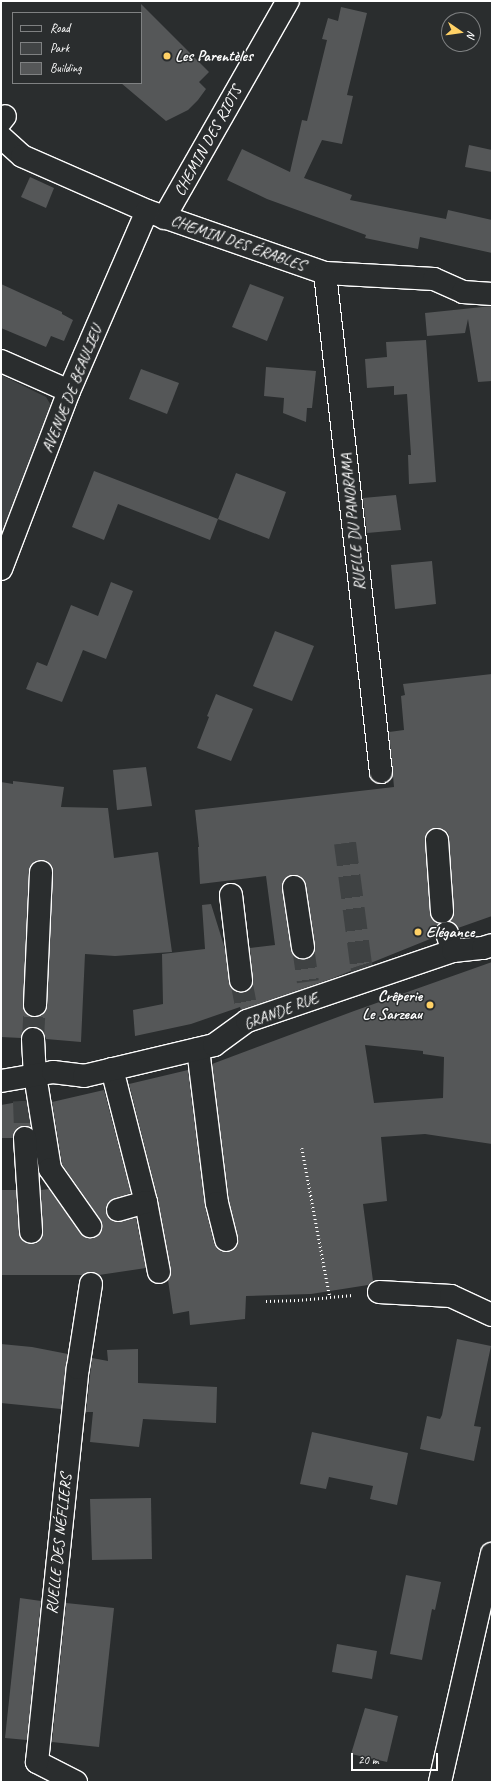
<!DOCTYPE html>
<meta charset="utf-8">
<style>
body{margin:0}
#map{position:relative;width:493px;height:1783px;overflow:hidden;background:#2a2d2e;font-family:Caveat,sans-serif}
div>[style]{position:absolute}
.green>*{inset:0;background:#414445}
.building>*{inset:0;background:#555758}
.minor-tunnel>*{height:22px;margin-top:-11px;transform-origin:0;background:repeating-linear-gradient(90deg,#3f4243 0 22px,transparent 0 33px)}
.path>*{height:2.5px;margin-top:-1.25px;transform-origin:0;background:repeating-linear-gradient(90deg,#fff 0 1px,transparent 0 4px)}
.roads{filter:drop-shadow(1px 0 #fff) drop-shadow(-1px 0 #fff) drop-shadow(0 1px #fff) drop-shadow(0 -1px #fff)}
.minor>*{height:22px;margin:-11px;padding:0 11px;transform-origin:11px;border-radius:11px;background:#2a2d2e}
.dots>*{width:11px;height:11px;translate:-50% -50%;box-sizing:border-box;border:2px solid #2a2d2e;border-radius:50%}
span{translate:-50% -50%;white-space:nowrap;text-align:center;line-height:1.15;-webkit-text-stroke:3px #2a2d2e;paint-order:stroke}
.poi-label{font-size:16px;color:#fff;font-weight:700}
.left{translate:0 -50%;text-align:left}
.right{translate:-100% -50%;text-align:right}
.street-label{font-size:16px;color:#fff}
.frame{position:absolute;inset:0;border:2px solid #fff;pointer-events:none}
.legend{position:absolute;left:12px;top:12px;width:130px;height:72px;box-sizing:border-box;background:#2a2d2e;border:1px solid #7f8182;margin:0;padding:5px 7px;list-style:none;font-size:12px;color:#fff}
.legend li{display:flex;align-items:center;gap:8px;height:20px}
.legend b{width:20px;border:1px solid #7f8182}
.north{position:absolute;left:441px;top:12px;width:40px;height:40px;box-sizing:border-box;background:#2a2d2e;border:1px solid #7f8182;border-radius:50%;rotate:103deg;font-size:11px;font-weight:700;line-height:16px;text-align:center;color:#fff}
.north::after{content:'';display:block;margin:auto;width:14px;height:18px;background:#ffd166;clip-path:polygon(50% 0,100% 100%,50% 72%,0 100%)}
.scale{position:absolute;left:351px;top:1753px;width:87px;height:18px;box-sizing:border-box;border:2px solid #fff;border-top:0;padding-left:5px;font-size:12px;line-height:14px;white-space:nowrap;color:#fff;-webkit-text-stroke:3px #2a2d2e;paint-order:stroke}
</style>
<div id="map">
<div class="green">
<i style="clip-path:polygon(1px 375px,46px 397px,52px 407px,51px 418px,1px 534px)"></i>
</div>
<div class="building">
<i style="clip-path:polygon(141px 4px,209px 72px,199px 82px,206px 89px,198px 100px,188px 110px,166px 121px,121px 83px,141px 83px)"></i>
<i style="clip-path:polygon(341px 7px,367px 13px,347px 95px,353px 96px,342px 144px,322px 140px,304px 178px,352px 195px,350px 200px,446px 219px,448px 210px,492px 220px,492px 253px,420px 237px,418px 249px,365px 238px,366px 235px,267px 199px,227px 180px,242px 149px,290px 172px,302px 120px,307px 121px,327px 40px,322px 39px,328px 18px,338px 21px)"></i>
<i style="clip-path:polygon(469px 145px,492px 150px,492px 172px,465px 167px)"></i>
<i style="clip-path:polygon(30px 177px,54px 188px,46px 208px,21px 197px)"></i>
<i style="clip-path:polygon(1px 284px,62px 312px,62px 314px,73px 320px,64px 341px,51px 336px,46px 347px,1px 328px)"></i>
<i style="clip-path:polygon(250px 284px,284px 297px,267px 341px,232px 327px)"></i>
<i style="clip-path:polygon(492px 306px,492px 381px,478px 382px,468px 319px,465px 333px,427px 336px,425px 313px)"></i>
<i style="clip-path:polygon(426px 340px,436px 482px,409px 484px,408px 455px,411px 455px,407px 394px,394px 395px,394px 386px,367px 388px,365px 359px,387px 357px,386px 342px)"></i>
<i style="clip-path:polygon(266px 367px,316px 371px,312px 408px,307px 408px,306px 422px,283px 413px,284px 398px,264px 396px)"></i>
<i style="clip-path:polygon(141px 369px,179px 383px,167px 414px,129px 399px)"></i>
<i style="clip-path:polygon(94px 471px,218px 519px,236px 473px,286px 492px,269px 539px,218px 519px,210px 540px,118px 504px,104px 540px,72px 527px)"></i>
<i style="clip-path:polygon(396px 495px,401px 530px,367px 533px,363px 498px)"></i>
<i style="clip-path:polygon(432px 561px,436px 604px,395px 609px,391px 565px)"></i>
<i style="clip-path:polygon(111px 582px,133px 591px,106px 659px,83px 650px,62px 702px,26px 689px,37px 662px,47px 666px,71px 605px,98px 616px)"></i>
<i style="clip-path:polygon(275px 631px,314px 646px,292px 701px,253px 686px)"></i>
<i style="clip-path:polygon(evenodd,492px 674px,492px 916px,458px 928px,450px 921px,454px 911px,449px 839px,448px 833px,443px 829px,436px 828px,430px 830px,426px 834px,425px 841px,430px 913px,432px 919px,439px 924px,435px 930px,435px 937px,331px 979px,241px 1010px,240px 1007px,191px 1024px,135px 1036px,133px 1010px,163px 1004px,162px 954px,205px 949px,202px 905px,211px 904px,225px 949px,229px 982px,231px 988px,236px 991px,243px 992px,249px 990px,253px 985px,250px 948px,275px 945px,266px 876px,200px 884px,198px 847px,199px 847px,195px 810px,394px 787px,389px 732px,404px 730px,401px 696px,405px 695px,403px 684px,492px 674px,293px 875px,298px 875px,304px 879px,306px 885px,315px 945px,315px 951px,311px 956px,304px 959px,299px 959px,294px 955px,291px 949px,282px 889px,282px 883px,286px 878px,293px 875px)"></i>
<i style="clip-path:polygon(216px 694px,253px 709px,231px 761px,197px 748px,209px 717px,207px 716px)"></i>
<i style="clip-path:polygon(146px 767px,152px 806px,117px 810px,113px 770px)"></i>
<i style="clip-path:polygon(evenodd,13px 781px,64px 787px,61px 807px,108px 808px,114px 858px,158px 852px,172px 952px,115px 956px,85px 954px,81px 1042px,46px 1039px,43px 1032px,38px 1028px,33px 1027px,26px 1029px,21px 1038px,1px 1037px,1px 782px,13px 784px,13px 781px,42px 860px,47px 861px,52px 866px,53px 873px,47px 1006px,46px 1011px,41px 1016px,34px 1017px,29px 1016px,24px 1011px,23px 1004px,29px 871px,30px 866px,35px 861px,42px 860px)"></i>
<i style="clip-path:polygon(evenodd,492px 962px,492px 1144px,425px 1134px,381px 1137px,387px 1201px,363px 1204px,373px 1281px,368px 1285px,311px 1294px,246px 1296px,245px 1319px,190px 1325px,189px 1311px,173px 1314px,168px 1280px,171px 1270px,158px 1200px,129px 1084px,188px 1070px,205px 1206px,214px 1243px,217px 1249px,222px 1252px,229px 1252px,235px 1249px,238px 1243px,238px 1237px,229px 1201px,212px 1064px,354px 1011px,492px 962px,365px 1045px,423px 1051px,423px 1054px,444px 1057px,443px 1098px,374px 1103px,365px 1045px)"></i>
<i style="clip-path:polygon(104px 1090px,131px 1193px,109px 1201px,106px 1207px,106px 1213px,109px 1219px,115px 1222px,136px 1218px,146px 1268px,99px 1275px,93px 1272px,82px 1275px,1px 1275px,1px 1190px,16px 1190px,19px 1233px,21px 1239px,26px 1243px,31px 1244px,38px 1243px,42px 1237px,41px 1190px,49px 1189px,84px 1237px,91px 1238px,97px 1236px,101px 1232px,102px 1225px,100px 1219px,62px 1164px,52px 1102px)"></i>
<i style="clip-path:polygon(24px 1101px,26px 1101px,31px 1127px,25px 1126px,18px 1127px,14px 1132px,13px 1138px,1px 1138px,1px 1105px)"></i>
<i style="clip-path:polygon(457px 1339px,491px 1346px,474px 1426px,481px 1427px,474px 1461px,420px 1449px,427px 1416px,440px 1419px,442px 1415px)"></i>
<i style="clip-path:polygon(1px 1344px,32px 1347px,68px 1354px,61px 1409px,1px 1403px)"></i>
<i style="clip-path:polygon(138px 1349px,138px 1383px,217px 1387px,216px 1423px,143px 1419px,139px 1447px,90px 1442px,93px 1412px,86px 1412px,92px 1358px,108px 1361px,107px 1350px)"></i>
<i style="clip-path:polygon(312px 1432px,408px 1453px,397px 1505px,370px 1499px,373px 1486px,329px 1477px,326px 1489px,300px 1484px)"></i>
<i style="clip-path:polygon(151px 1498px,152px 1559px,92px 1560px,90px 1499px)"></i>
<i style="clip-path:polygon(406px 1575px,441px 1582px,435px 1610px,432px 1609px,422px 1660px,390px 1654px)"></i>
<i style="clip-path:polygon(20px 1598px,41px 1601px,27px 1740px,5px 1738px)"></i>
<i style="clip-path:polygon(66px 1603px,114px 1608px,99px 1747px,52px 1742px)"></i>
<i style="clip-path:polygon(337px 1644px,377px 1651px,372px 1679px,332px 1672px)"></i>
<i style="clip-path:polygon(365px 1708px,398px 1716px,387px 1762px,351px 1754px)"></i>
</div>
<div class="minor-tunnel">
<i style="left:345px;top:843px;width:123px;rotate:82.5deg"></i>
<i style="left:361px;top:965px;width:16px;rotate:72deg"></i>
<i style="left:303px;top:947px;width:35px;rotate:82deg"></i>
<i style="left:241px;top:980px;width:25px;rotate:79deg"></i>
<i style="left:33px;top:1039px;width:34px;rotate:-87deg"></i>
<i style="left:24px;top:1101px;width:37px;rotate:88deg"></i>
</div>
<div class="path">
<i style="left:302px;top:1148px;width:152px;rotate:79.4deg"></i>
<i style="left:330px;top:1297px;width:23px;rotate:-5deg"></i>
<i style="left:266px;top:1301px;width:32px;rotate:-2deg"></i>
<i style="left:298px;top:1300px;width:32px;rotate:-5deg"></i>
</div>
<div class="roads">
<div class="minor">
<i style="left:1px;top:121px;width:6px;rotate:-51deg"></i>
<i style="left:1px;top:137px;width:28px;rotate:42deg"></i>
<i style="left:22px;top:156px;width:137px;rotate:23.7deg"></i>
<i style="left:147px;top:211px;width:188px;rotate:19.2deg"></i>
<i style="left:325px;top:273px;width:109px;rotate:3.2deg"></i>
<i style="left:434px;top:279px;width:32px;rotate:24deg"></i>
<i style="left:463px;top:292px;width:29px;rotate:4deg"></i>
<i style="left:164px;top:218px;width:250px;rotate:-60.3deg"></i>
<i style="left:325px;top:273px;width:502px;rotate:83.6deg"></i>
<i style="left:1px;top:361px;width:74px;rotate:23.8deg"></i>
<i style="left:1px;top:569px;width:191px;rotate:-69.1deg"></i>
<i style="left:69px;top:391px;width:196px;rotate:-66.6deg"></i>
<i style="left:437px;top:840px;width:72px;rotate:86deg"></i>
<i style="left:294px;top:887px;width:61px;rotate:81.5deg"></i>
<i style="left:231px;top:895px;width:86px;rotate:83.3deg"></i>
<i style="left:447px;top:933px;width:19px;rotate:72deg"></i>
<i style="left:35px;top:1005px;width:133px;rotate:-87.4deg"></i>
<i style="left:33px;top:1039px;width:36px;rotate:87deg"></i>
<i style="left:35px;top:1075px;width:95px;rotate:80.9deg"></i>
<i style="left:50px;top:1169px;width:70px;rotate:54.9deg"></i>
<i style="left:198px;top:1049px;width:155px;rotate:83deg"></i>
<i style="left:217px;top:1203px;width:38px;rotate:76deg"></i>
<i style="left:112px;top:1069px;width:137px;rotate:75.7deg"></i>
<i style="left:146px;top:1202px;width:71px;rotate:79.5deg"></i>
<i style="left:1px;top:1081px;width:53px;rotate:-9.8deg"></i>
<i style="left:53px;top:1072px;width:31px;rotate:7deg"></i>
<i style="left:84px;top:1076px;width:134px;rotate:-13.4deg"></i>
<i style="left:214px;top:1045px;width:41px;rotate:-36deg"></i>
<i style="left:247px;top:1021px;width:218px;rotate:-18.8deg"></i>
<i style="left:453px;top:951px;width:30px;rotate:-6deg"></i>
<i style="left:483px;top:948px;width:9px;rotate:-18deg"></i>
<i style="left:25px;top:1138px;width:94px;rotate:86.3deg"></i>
<i style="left:118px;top:1210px;width:29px;rotate:-16deg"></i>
<i style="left:379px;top:1292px;width:72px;rotate:3.2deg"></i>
<i style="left:451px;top:1296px;width:45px;rotate:24.9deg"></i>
<i style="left:76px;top:1782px;width:44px;rotate:-152.9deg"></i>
<i style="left:37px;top:1762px;width:396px;rotate:-84.1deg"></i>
<i style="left:78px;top:1368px;width:85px;rotate:-81.2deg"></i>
<i style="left:440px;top:1782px;width:234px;rotate:-77.2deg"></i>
</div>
</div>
<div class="dots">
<i style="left:167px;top:56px;background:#ffd166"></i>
<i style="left:418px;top:932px;background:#ffd166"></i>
<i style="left:430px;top:1005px;background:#ffd166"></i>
</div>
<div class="poi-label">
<span class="left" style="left:175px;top:56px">Les Parentèles</span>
<span class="left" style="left:426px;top:932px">Elégance</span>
<span class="right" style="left:422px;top:1005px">Crêperie<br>Le Sarzeau</span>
</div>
<div class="street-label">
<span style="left:208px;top:141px;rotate:-61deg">CHEMIN DES RIOTS</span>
<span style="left:238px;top:243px;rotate:19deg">CHEMIN DES ÉRABLES</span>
<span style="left:72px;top:389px;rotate:-68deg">AVENUE DE BEAULIEU</span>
<span style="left:353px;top:522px;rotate:-96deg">RUELLE DU PANORAMA</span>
<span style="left:281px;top:1011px;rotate:-21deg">GRANDE RUE</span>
<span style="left:59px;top:1544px;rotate:-84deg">RUELLE DES NÉFLIERS</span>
</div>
<div class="frame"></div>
<ul class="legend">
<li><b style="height:5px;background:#2a2d2e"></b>Road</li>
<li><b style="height:11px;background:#414445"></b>Park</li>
<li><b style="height:11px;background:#555758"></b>Building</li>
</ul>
<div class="north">N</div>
<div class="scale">20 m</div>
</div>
